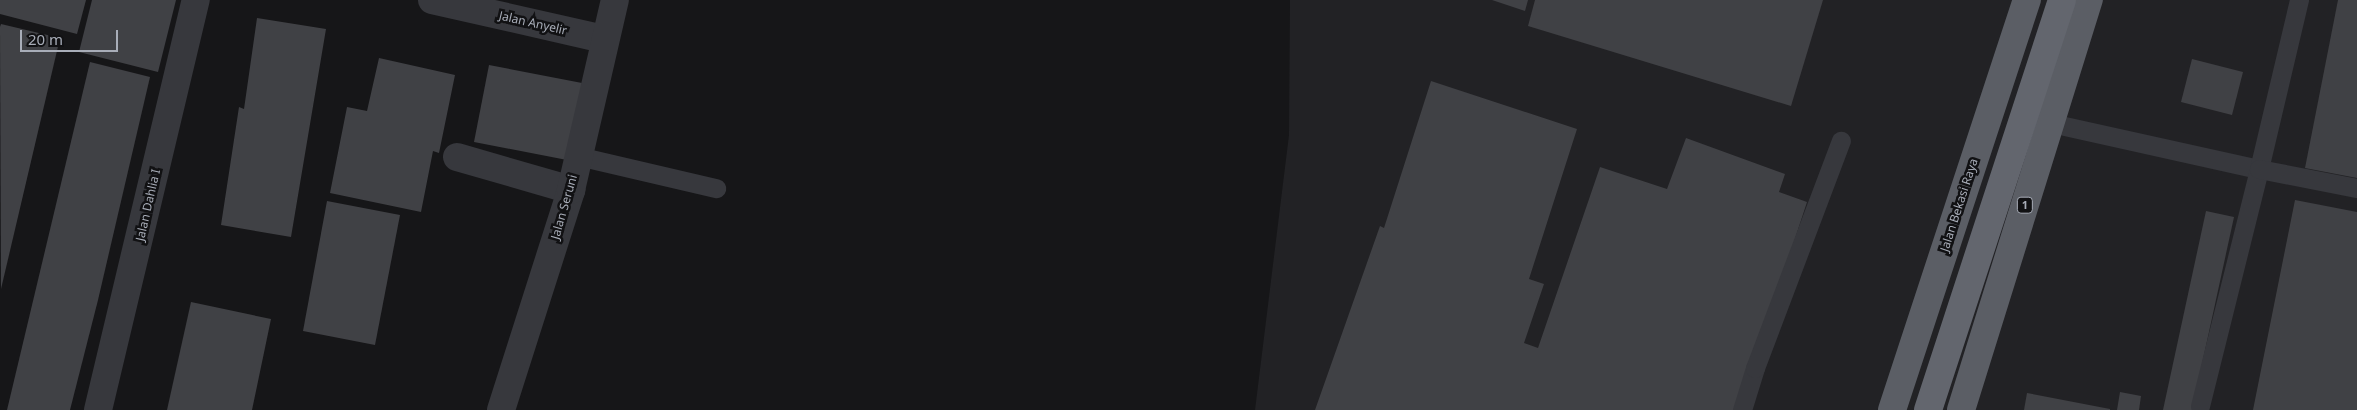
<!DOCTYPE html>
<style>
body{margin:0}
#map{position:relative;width:2357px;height:410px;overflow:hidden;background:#161618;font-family:"Noto Sans",sans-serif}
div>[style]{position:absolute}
.built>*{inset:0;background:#222225}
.building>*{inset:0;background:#404145}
.service>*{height:19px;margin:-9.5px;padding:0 9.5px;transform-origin:9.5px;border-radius:9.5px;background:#37383d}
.minor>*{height:28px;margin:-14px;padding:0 14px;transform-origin:14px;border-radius:14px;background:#37383d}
.trunk>*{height:28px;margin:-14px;padding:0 14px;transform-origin:14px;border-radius:14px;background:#5b5e65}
.motorway-bridge>*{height:28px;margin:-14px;padding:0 14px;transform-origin:14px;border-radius:14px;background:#63666e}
span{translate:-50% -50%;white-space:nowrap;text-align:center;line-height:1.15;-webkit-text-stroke:5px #111113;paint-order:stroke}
.shield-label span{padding:1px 4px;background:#111113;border:1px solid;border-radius:4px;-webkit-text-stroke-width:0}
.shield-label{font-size:11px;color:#a8adb8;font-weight:700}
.street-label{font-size:12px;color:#a8adb8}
.scale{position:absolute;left:20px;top:30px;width:98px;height:22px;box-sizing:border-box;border:2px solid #a8adb8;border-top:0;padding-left:6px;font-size:15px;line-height:18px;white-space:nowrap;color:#a8adb8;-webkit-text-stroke:4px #111113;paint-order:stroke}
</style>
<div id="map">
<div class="built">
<i style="clip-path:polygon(1290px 0,2357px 0,2357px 410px,1255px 410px,1289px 135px)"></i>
</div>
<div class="building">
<i style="clip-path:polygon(0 0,86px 0,77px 34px,0 14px)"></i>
<i style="clip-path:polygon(92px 0,176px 0,158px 72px,79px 52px)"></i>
<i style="clip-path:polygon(1492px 0,1528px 0,1525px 11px)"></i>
<i style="clip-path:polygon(1535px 0,1823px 0,1791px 106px,1528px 26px)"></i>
<i style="clip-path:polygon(2338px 0,2357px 0,2357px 178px,2305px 168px)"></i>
<i style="clip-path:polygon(257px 18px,326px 29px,291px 237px,221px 225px,239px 107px,244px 109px)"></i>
<i style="clip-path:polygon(1px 24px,60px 38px,1px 289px,0 27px)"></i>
<i style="clip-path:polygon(379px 58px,455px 75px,439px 153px,433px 151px,421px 212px,330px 193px,347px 107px,367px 111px)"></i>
<i style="clip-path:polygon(2192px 59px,2243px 72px,2232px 115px,2181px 102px)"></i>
<i style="clip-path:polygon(90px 62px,150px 77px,98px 300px,70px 410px,7px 410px)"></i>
<i style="clip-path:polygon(489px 65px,582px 83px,567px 160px,474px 142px)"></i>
<i style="clip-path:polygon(1431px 81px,1577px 129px,1529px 279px,1544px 284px,1524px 343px,1538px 348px,1600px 167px,1667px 189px,1686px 138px,1785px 174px,1779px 192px,1807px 202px,1739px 410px,1315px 410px,1380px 226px,1384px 228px)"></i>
<i style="clip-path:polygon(2295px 200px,2357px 212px,2357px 410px,2253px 410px)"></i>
<i style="clip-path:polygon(327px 201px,400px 215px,375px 345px,303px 331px)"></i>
<i style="clip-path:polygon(2206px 211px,2234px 217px,2192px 410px,2163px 410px)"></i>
<i style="clip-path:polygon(191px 302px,271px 319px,252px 410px,167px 410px)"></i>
<i style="clip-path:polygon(2120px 392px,2141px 396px,2139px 410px,2117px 410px)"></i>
<i style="clip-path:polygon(2027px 393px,2110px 409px,2110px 410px,2024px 410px)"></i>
</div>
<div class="service">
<i style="left:2051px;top:123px;width:213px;rotate:12.5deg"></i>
<i style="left:2259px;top:169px;width:174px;rotate:-76.7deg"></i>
<i style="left:578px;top:156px;width:142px;rotate:13.1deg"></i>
<i style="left:2200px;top:406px;width:244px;rotate:-76deg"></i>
<i style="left:2259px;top:169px;width:100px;rotate:11deg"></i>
<i style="left:1742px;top:410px;width:44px;rotate:-72.8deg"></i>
<i style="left:1755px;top:368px;width:243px;rotate:-69.3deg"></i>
</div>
<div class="minor">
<i style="left:432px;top:0;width:176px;rotate:12.8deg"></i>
<i style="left:457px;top:157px;width:119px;rotate:16.1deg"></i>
<i style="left:98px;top:410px;width:422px;rotate:-76.6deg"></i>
<i style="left:501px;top:410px;width:231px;rotate:-72.3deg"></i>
<i style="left:571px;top:190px;width:195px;rotate:-77deg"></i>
</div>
<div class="trunk">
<i style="left:1892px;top:410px;width:432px;rotate:-71.8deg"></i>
<i style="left:1961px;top:410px;width:430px;rotate:-72.7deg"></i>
</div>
<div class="motorway-bridge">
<i style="left:1928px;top:410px;width:431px;rotate:-71.9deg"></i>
</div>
<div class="shield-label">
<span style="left:2025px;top:205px">1</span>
</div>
<div class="street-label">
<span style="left:533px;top:23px;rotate:13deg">Jalan Anyelir</span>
<span style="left:148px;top:205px;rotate:-77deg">Jalan Dahlia I</span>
<span style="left:1959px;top:205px;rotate:-72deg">Jalan Bekasi Raya</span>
<span style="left:564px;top:207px;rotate:-74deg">Jalan Seruni</span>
</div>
<div class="scale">20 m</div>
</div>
